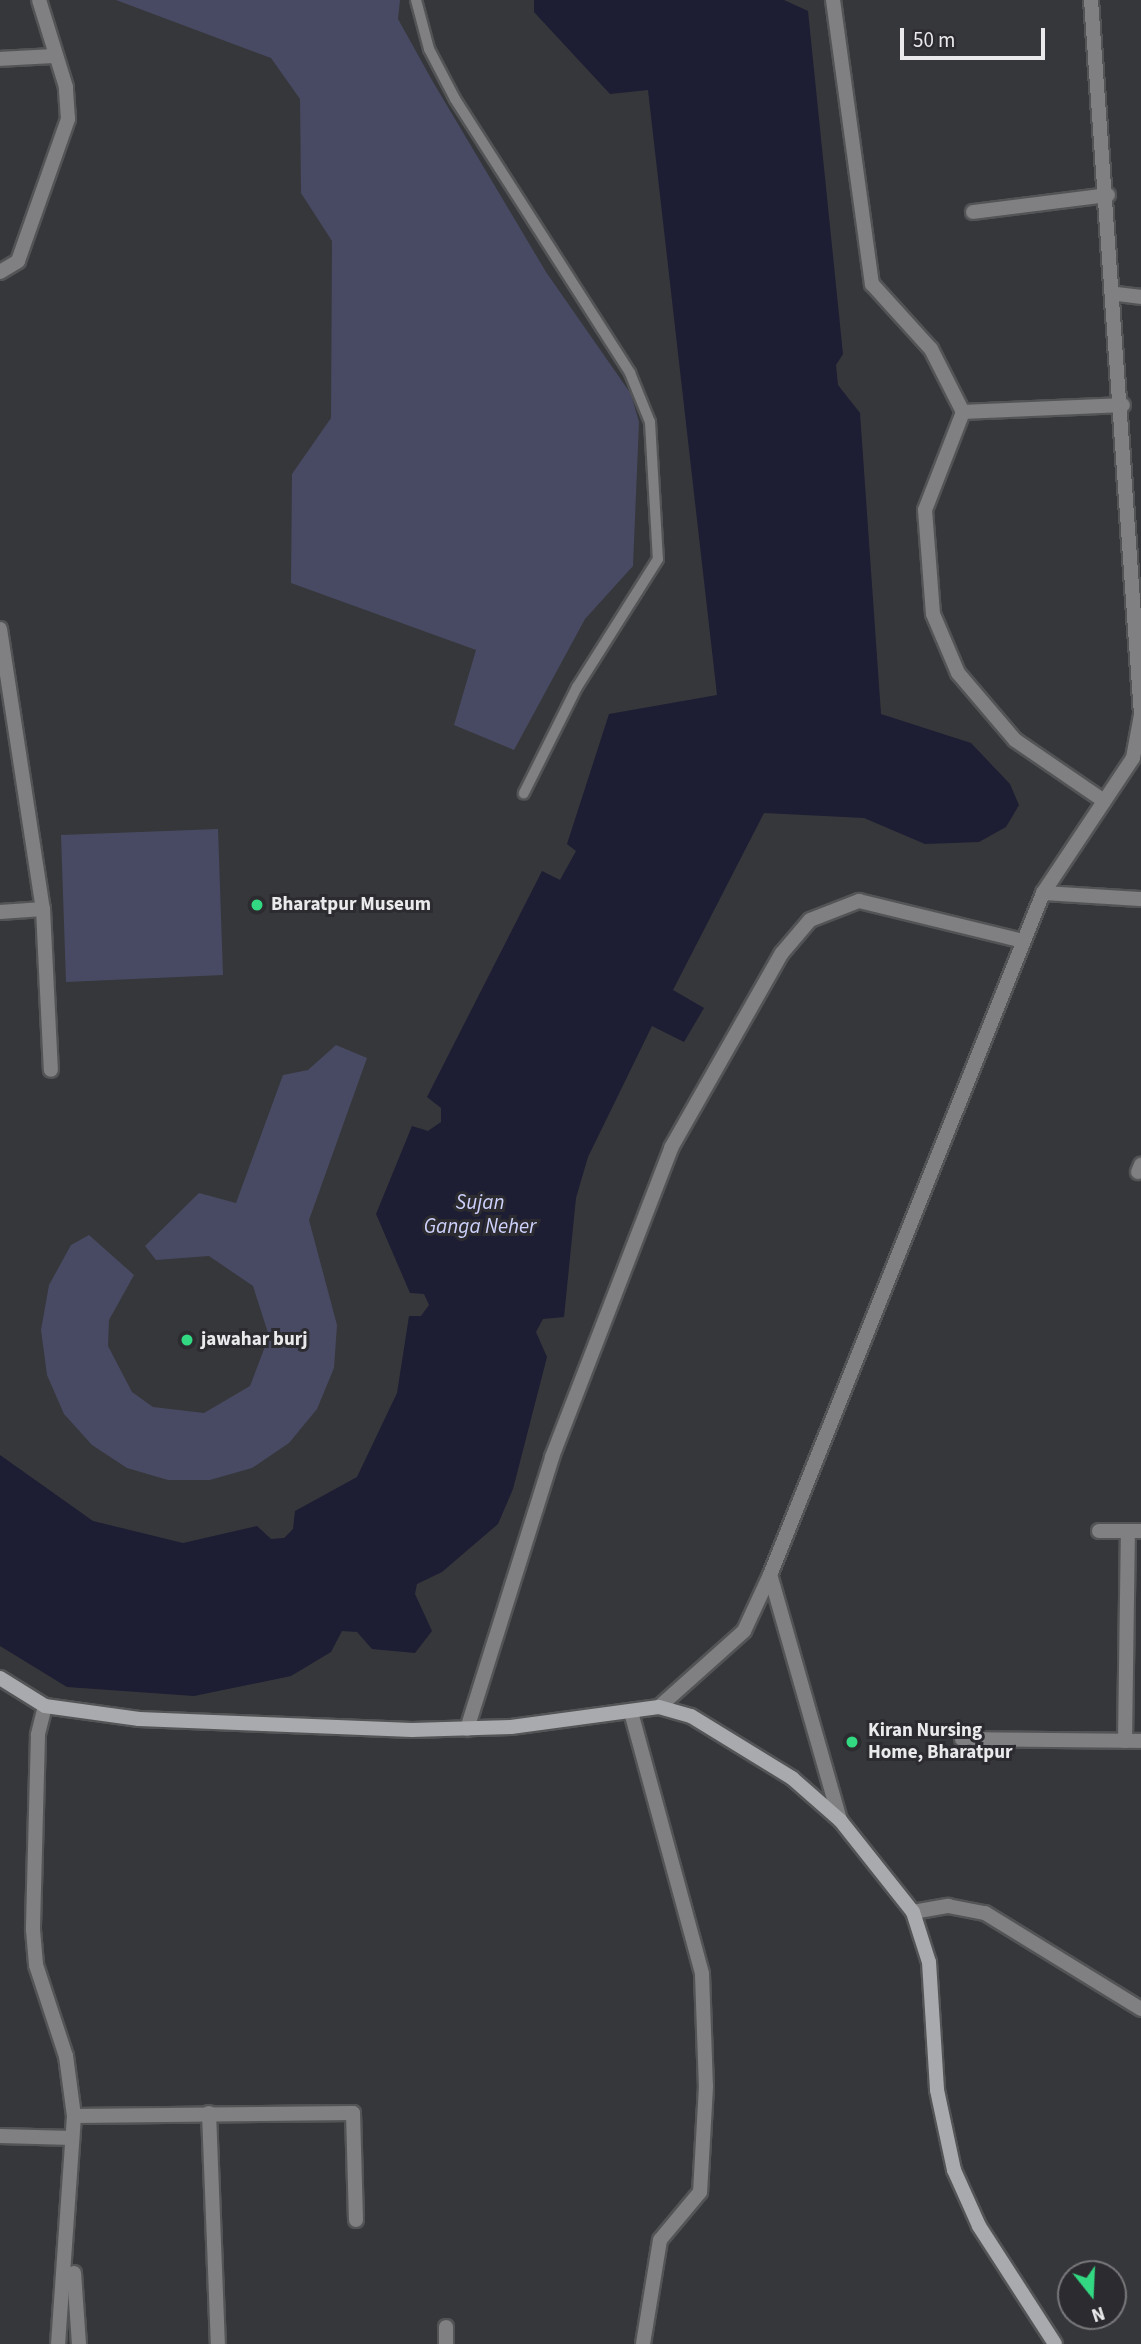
<!DOCTYPE html>
<style>
body{margin:0}
#map{position:relative;width:1141px;height:2344px;overflow:hidden;background:#36373a;font-family:"Source Sans 3",sans-serif}
div>[style]{position:absolute}
.green>*{inset:0;background:#484a63}
.water>*{inset:0;background:#1d1d34}
.roads{filter:drop-shadow(2px 0 #535456) drop-shadow(-2px 0 #535456) drop-shadow(0 2px #535456) drop-shadow(0 -2px #535456)}
.service>*{height:10px;margin:-5px;padding:0 5px;transform-origin:5px;border-radius:5px;background:#808082}
.minor>*{height:14px;margin:-7px;padding:0 7px;transform-origin:7px;border-radius:7px;background:#808082}
.tertiary>*{height:14px;margin:-7px;padding:0 7px;transform-origin:7px;border-radius:7px;background:#808082}
.secondary>*{height:14px;margin:-7px;padding:0 7px;transform-origin:7px;border-radius:7px;background:#a9aaad}
.dots>*{width:19px;height:19px;translate:-50% -50%;box-sizing:border-box;border:4px solid #2c2c30;border-radius:50%}
span{translate:-50% -50%;white-space:nowrap;text-align:center;line-height:1.15;-webkit-text-stroke:6px #2c2c30;paint-order:stroke}
.poi-label{font-size:19px;color:#eaeaec;font-weight:700}
.left{translate:0 -50%;text-align:left}
.water-label{font-size:21px;color:#cdd1fb;font-style:italic}
.north{position:absolute;left:1057px;top:2260px;width:70px;height:70px;box-sizing:border-box;background:#2c2c30;border:2px solid #78787b;border-radius:50%;rotate:162deg;font-size:19px;font-weight:700;line-height:28px;text-align:center;color:#eaeaec}
.north::after{content:'';display:block;margin:auto;width:24px;height:32px;background:#32d882;clip-path:polygon(50% 0,100% 100%,50% 72%,0 100%)}
.scale{position:absolute;left:900px;top:28px;width:145px;height:32px;box-sizing:border-box;border:4px solid #eaeaec;border-top:0;padding-left:9px;font-size:21px;line-height:24px;white-space:nowrap;color:#eaeaec;-webkit-text-stroke:5px #2c2c30;paint-order:stroke}
</style>
<div id="map">
<div class="green">
<i style="clip-path:polygon(116px 0,400px 0,398px 19px,433px 82px,546px 272px,631px 394px,639px 422px,633px 566px,585px 619px,514px 750px,454px 725px,476px 650px,291px 583px,292px 474px,331px 418px,332px 241px,301px 193px,300px 99px,271px 58px)"></i>
<i style="clip-path:polygon(218px 829px,223px 975px,66px 982px,61px 835px)"></i>
<i style="clip-path:polygon(336px 1045px,367px 1058px,309px 1220px,337px 1325px,334px 1368px,317px 1409px,289px 1443px,252px 1468px,210px 1480px,168px 1480px,127px 1468px,92px 1445px,64px 1414px,47px 1375px,41px 1330px,49px 1285px,71px 1245px,89px 1235px,134px 1275px,109px 1320px,108px 1346px,132px 1392px,153px 1407px,204px 1413px,250px 1386px,269px 1336px,253px 1286px,209px 1256px,156px 1260px,145px 1246px,199px 1193px,236px 1203px,283px 1075px,308px 1070px)"></i>
</div>
<div class="water">
<i style="clip-path:polygon(534px 0,784px 0,808px 11px,843px 354px,836px 365px,838px 385px,860px 413px,881px 714px,971px 743px,1010px 784px,1019px 805px,1006px 827px,979px 842px,925px 844px,864px 818px,764px 813px,673px 990px,704px 1008px,684px 1042px,652px 1026px,588px 1157px,576px 1198px,564px 1317px,543px 1319px,536px 1332px,547px 1357px,513px 1489px,498px 1524px,442px 1572px,417px 1584px,415px 1594px,432px 1631px,415px 1653px,372px 1649px,357px 1632px,342px 1631px,331px 1652px,291px 1676px,194px 1696px,67px 1687px,0 1646px,0 1455px,93px 1521px,183px 1543px,257px 1526px,271px 1539px,284px 1538px,293px 1529px,295px 1511px,357px 1477px,397px 1393px,409px 1316px,421px 1316px,429px 1305px,424px 1294px,410px 1293px,376px 1214px,412px 1126px,428px 1131px,441px 1122px,441px 1108px,427px 1097px,542px 871px,560px 880px,576px 851px,567px 844px,609px 714px,717px 695px,648px 90px,610px 94px,534px 12px)"></i>
</div>
<div class="roads">
<div class="service">
<i style="left:416px;top:0;width:51px;rotate:75.1deg"></i>
<i style="left:429px;top:49px;width:56px;rotate:62.5deg"></i>
<i style="left:455px;top:99px;width:325px;rotate:57.4deg"></i>
<i style="left:630px;top:373px;width:53px;rotate:67.8deg"></i>
<i style="left:650px;top:422px;width:137px;rotate:86.7deg"></i>
<i style="left:658px;top:559px;width:151px;rotate:122.3deg"></i>
<i style="left:577px;top:687px;width:119px;rotate:116.6deg"></i>
</div>
<div class="minor">
<i style="left:833px;top:0;width:287px;rotate:82.2deg"></i>
<i style="left:872px;top:284px;width:88px;rotate:47.8deg"></i>
<i style="left:931px;top:349px;width:71px;rotate:63.1deg"></i>
<i style="left:963px;top:412px;width:105px;rotate:111.2deg"></i>
<i style="left:925px;top:510px;width:104px;rotate:85.6deg"></i>
<i style="left:933px;top:614px;width:64px;rotate:67deg"></i>
<i style="left:958px;top:673px;width:88px;rotate:49.6deg"></i>
<i style="left:1015px;top:740px;width:108px;rotate:34.4deg"></i>
<i style="left:0;top:59px;width:56px;rotate:-3.1deg"></i>
<i style="left:973px;top:212px;width:136px;rotate:-7.2deg"></i>
<i style="left:0;top:272px;width:21px;rotate:-31deg"></i>
<i style="left:18px;top:261px;width:151px;rotate:-70.6deg"></i>
<i style="left:68px;top:119px;width:32px;rotate:-94deg"></i>
<i style="left:66px;top:87px;width:91px;rotate:-107.2deg"></i>
<i style="left:1117px;top:294px;width:24px;rotate:7deg"></i>
<i style="left:963px;top:412px;width:160px;rotate:-2.5deg"></i>
<i style="left:0;top:629px;width:283px;rotate:81.3deg"></i>
<i style="left:43px;top:909px;width:161px;rotate:87.2deg"></i>
<i style="left:1043px;top:893px;width:98px;rotate:3.5deg"></i>
<i style="left:0;top:912px;width:43px;rotate:-4deg"></i>
<i style="left:1138px;top:1172px;width:8px;rotate:-67deg"></i>
<i style="left:1099px;top:1531px;width:42px"></i>
<i style="left:45px;top:1706px;width:30px;rotate:104deg"></i>
<i style="left:38px;top:1735px;width:195px;rotate:91.5deg"></i>
<i style="left:33px;top:1930px;width:35px;rotate:85deg"></i>
<i style="left:36px;top:1965px;width:96px;rotate:71.8deg"></i>
<i style="left:66px;top:2056px;width:61px;rotate:82.4deg"></i>
<i style="left:74px;top:2116px;width:229px;rotate:94deg"></i>
<i style="left:631px;top:1712px;width:271px;rotate:74.8deg"></i>
<i style="left:702px;top:1974px;width:112px;rotate:88deg"></i>
<i style="left:706px;top:2086px;width:106px;rotate:93.2deg"></i>
<i style="left:700px;top:2192px;width:62px;rotate:129.8deg"></i>
<i style="left:660px;top:2240px;width:105px;rotate:99.3deg"></i>
<i style="left:467px;top:1729px;width:285px;rotate:-72.6deg"></i>
<i style="left:552px;top:1457px;width:331px;rotate:-68.9deg"></i>
<i style="left:671px;top:1148px;width:224px;rotate:-60.4deg"></i>
<i style="left:782px;top:953px;width:43px;rotate:-49.7deg"></i>
<i style="left:810px;top:920px;width:53px;rotate:-21.2deg"></i>
<i style="left:859px;top:901px;width:169px;rotate:13.7deg"></i>
<i style="left:962px;top:1739px;width:179px;rotate:0.6deg"></i>
<i style="left:1125px;top:1741px;width:210px;rotate:-89.2deg"></i>
<i style="left:913px;top:1912px;width:36px;rotate:-10deg"></i>
<i style="left:948px;top:1906px;width:38px;rotate:11deg"></i>
<i style="left:985px;top:1913px;width:183px;rotate:31.6deg"></i>
<i style="left:209px;top:2113px;width:231px;rotate:87.8deg"></i>
<i style="left:74px;top:2116px;width:279px;rotate:-0.6deg"></i>
<i style="left:353px;top:2113px;width:107px;rotate:88.4deg"></i>
<i style="left:0;top:2136px;width:72px;rotate:1.6deg"></i>
<i style="left:74px;top:2273px;width:71px;rotate:86deg"></i>
<i style="left:446px;top:2344px;width:17px;rotate:-90deg"></i>
</div>
<div class="tertiary">
<i style="left:659px;top:1707px;width:114px;rotate:-41.8deg"></i>
<i style="left:744px;top:1631px;width:62px;rotate:-65.1deg"></i>
<i style="left:840px;top:1820px;width:255px;rotate:-105.9deg"></i>
<i style="left:770px;top:1575px;width:735px;rotate:-68.18deg"></i>
<i style="left:1043px;top:893px;width:162px;rotate:-56.3deg"></i>
<i style="left:1133px;top:758px;width:44px;rotate:-79.5deg"></i>
<i style="left:1141px;top:715px;width:717px;rotate:-94deg"></i>
</div>
<div class="secondary">
<i style="left:0;top:1678px;width:53px;rotate:31.9deg"></i>
<i style="left:45px;top:1706px;width:95px;rotate:7.9deg"></i>
<i style="left:139px;top:1719px;width:273px;rotate:2.3deg"></i>
<i style="left:412px;top:1730px;width:99px;rotate:-1.7deg"></i>
<i style="left:511px;top:1727px;width:149px;rotate:-7.7deg"></i>
<i style="left:659px;top:1707px;width:33px;rotate:16deg"></i>
<i style="left:691px;top:1716px;width:119px;rotate:31.5deg"></i>
<i style="left:792px;top:1778px;width:64px;rotate:41.2deg"></i>
<i style="left:840px;top:1820px;width:117px;rotate:51.6deg"></i>
<i style="left:913px;top:1912px;width:52px;rotate:72.3deg"></i>
<i style="left:929px;top:1962px;width:128px;rotate:86.4deg"></i>
<i style="left:937px;top:2090px;width:82px;rotate:78deg"></i>
<i style="left:954px;top:2170px;width:61px;rotate:65.9deg"></i>
<i style="left:979px;top:2226px;width:140px;rotate:57.2deg"></i>
</div>
</div>
<div class="dots">
<i style="left:257px;top:905px;background:#32d882"></i>
<i style="left:187px;top:1340px;background:#32d882"></i>
<i style="left:852px;top:1742px;background:#32d882"></i>
</div>
<div class="poi-label">
<span class="left" style="left:271px;top:905px">Bharatpur Museum</span>
<span class="left" style="left:201px;top:1340px">jawahar burj</span>
<span class="left" style="left:868px;top:1742px">Kiran Nursing<br>Home, Bharatpur</span>
</div>
<div class="water-label">
<span style="left:480px;top:1214px">Sujan<br>Ganga Neher</span>
</div>
<div class="north">N</div>
<div class="scale">50 m</div>
</div>
